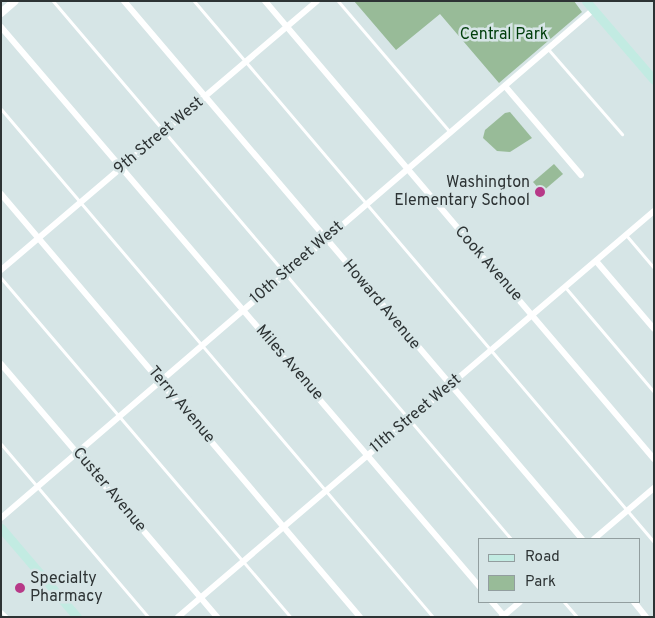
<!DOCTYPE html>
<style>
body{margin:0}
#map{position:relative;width:655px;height:618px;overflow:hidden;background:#d6e5e6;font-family:Overpass,sans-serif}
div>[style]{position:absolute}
.green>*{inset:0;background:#98bb98}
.service>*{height:3px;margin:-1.5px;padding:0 1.5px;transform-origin:1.5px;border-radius:1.5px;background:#fff}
.minor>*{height:6px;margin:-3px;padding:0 3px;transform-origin:3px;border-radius:3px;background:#fff}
.tertiary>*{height:8px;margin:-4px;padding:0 4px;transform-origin:4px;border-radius:4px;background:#fff}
.secondary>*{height:9px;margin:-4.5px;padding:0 4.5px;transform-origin:4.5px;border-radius:4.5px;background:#c2ebe2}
.dots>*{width:14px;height:14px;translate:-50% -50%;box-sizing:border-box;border:2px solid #d6e5e6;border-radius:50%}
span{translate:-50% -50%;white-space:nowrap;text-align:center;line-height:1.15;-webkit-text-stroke:5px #d6e5e6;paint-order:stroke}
.park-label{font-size:16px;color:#003e0b}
.street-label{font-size:16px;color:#2d3334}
.poi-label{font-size:16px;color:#2d3334}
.right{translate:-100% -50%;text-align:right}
.left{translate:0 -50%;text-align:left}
.frame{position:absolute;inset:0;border:2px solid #2d3334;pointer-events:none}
.legend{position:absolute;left:478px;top:538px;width:162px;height:65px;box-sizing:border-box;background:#d6e5e6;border:1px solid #929e9f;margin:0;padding:6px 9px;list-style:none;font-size:15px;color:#2d3334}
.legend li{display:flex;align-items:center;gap:10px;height:25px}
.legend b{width:25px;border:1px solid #929e9f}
</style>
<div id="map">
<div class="green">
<i style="clip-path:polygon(354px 1px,574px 1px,582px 12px,499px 83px,440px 14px,396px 50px)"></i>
<i style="clip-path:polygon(510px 112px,532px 138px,510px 152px,497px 151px,483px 138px,485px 130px,505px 113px)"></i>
<i style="clip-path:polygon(554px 164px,563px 174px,542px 192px,533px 182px)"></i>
</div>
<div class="service">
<i style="left:53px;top:1px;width:707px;rotate:49.59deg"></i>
<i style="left:194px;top:1px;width:710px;rotate:49.63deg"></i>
<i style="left:338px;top:1px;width:172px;rotate:49.5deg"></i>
<i style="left:548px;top:49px;width:113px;rotate:49deg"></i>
<i style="left:1px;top:109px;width:667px;rotate:49.62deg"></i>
<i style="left:626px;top:235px;width:43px;rotate:49.7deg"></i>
<i style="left:1px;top:278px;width:446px;rotate:49.5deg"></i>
<i style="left:565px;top:287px;width:138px;rotate:49.7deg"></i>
<i style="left:1px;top:444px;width:227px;rotate:49.6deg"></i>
<i style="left:564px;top:602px;width:20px;rotate:49deg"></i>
<i style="left:1px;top:611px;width:8px;rotate:45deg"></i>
</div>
<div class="minor">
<i style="left:124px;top:1px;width:707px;rotate:49.59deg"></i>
<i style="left:265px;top:1px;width:601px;rotate:49.66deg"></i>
<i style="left:1px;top:27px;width:736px;rotate:49.47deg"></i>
<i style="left:505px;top:86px;width:117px;rotate:49.5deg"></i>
<i style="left:1px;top:194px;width:555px;rotate:49.68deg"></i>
<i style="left:596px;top:261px;width:89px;rotate:49.5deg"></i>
<i style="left:1px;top:270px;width:415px;rotate:-40.4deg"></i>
<i style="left:1px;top:364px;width:333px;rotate:49.5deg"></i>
<i style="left:1px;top:518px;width:780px;rotate:-40.63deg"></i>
<i style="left:594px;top:539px;width:79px;rotate:-40.4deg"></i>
<i style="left:492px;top:602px;width:20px;rotate:49deg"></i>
<i style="left:634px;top:602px;width:19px;rotate:51deg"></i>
<i style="left:178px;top:617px;width:626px;rotate:-40.46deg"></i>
<i style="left:502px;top:617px;width:23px;rotate:-40deg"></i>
</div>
<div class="tertiary">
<i style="left:1px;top:13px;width:18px;rotate:-41deg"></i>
</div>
<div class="secondary">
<i style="left:586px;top:1px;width:104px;rotate:49.3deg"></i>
<i style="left:1px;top:528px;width:117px;rotate:49.5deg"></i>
</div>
<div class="dots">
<i style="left:540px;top:192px;background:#b73988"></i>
<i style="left:20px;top:588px;background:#b73988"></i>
</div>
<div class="park-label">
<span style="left:504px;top:35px">Central Park</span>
</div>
<div class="street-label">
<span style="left:159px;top:136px;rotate:-40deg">9th Street West</span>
<span style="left:297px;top:263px;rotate:-41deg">10th Street West</span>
<span style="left:488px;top:264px;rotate:49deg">Cook Avenue</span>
<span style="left:381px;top:305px;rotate:50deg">Howard Avenue</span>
<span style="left:289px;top:363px;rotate:49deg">Miles Avenue</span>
<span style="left:181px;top:405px;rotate:50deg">Terry Avenue</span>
<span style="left:416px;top:414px;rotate:-40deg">11th Street West</span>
<span style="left:109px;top:490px;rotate:50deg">Custer Avenue</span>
</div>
<div class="poi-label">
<span class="right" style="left:530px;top:192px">Washington<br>Elementary School</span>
<span class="left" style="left:30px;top:588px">Specialty<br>Pharmacy</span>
</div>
<div class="frame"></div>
<ul class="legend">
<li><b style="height:6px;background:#c2ebe2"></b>Road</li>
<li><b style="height:14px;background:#98bb98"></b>Park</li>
</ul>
</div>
